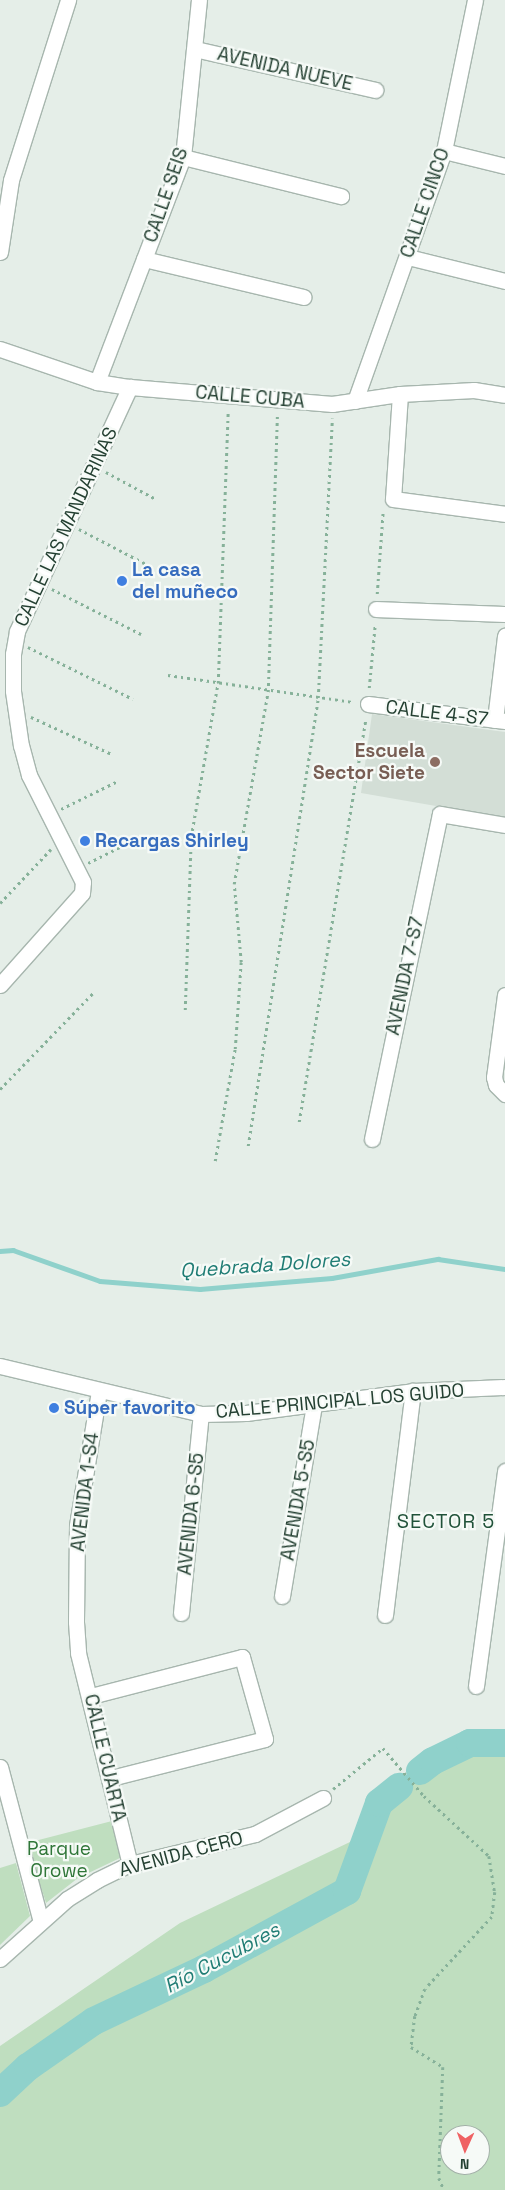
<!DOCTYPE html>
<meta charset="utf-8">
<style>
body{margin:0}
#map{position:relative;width:505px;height:2190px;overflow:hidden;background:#e5eee8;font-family:"Space Grotesk",sans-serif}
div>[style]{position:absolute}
.built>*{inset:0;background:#d3ded6}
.green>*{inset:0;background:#bfdebf}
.stream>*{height:4.5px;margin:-2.25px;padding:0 2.25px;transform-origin:2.25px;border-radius:2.25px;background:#8fd1cb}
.river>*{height:28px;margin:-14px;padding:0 14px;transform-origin:14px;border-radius:14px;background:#8fd1cb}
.path>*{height:2.5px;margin-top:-1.25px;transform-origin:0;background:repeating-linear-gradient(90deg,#86b199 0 2.5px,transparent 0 6.5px)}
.roads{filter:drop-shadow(1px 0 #a7b6ae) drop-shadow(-1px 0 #a7b6ae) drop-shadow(0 1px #a7b6ae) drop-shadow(0 -1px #a7b6ae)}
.minor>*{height:15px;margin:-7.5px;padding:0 7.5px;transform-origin:7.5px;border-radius:7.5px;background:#fff}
.dots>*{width:14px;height:14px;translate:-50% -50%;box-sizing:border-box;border:2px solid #f6faf7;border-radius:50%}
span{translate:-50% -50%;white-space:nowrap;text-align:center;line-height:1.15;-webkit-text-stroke:4.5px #f6faf7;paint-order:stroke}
.street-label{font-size:19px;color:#244032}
.shop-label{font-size:19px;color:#366cbe;font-weight:700}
.left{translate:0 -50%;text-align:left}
.education-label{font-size:19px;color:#785e54;font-weight:700}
.right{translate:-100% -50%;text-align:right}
.park-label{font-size:19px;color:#2f7638}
.water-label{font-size:20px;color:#1f7c74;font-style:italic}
.neighbourhood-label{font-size:20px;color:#205239;letter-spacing:1px}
.north{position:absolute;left:440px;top:2125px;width:50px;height:50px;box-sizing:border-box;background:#f6faf7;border:1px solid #a2b0a8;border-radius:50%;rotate:182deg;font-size:14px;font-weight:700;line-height:20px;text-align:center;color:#244032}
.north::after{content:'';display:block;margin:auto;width:18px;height:22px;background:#ef6263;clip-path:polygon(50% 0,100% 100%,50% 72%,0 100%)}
</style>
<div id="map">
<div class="built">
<i style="clip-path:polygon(372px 714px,505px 732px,505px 818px,361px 793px)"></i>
</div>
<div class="green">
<i style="clip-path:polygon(evenodd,467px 1754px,505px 1754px,505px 2190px,0 2190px,0 2046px,180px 1923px,350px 1842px,382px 1808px,436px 1765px,467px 1754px,450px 2135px,480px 2135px,480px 2165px,450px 2165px,450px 2135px)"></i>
<i style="clip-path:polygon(112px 1821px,120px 1858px,78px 1878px,46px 1903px,27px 1843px)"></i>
<i style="clip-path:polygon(16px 1863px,30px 1916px,0 1945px,0 1868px)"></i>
</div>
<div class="stream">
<i style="left:0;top:1251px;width:13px;rotate:-4deg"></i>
<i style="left:13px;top:1250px;width:92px;rotate:19.6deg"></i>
<i style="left:100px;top:1281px;width:100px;rotate:4.6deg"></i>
<i style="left:200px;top:1289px;width:132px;rotate:-4.8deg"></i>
<i style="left:332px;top:1278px;width:108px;rotate:-10.2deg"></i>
<i style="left:438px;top:1259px;width:68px;rotate:8.5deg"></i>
</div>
<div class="river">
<i style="left:420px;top:1771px;width:16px;rotate:-38deg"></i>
<i style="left:433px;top:1761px;width:41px;rotate:-25.9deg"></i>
<i style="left:470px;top:1743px;width:35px"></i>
<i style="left:0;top:2093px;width:38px;rotate:-43deg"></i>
<i style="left:28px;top:2067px;width:80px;rotate:-34.9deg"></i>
<i style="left:94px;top:2021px;width:122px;rotate:-25.3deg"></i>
<i style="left:204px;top:1969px;width:163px;rotate:-28.6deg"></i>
<i style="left:347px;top:1891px;width:94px;rotate:-70deg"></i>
<i style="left:379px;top:1803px;width:26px;rotate:-39deg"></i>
</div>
<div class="path">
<i style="left:106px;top:472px;width:57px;rotate:28.4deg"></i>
<i style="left:79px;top:529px;width:76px;rotate:27.6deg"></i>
<i style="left:52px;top:589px;width:100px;rotate:26.8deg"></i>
<i style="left:377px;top:594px;width:84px;rotate:-85.9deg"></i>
<i style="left:28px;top:647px;width:117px;rotate:26.3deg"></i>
<i style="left:168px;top:675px;width:188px;rotate:8.3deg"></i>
<i style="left:369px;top:688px;width:64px;rotate:-84.6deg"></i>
<i style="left:31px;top:717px;width:89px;rotate:24.6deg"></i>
<i style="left:61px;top:809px;width:64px;rotate:-26.2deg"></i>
<i style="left:88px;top:863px;width:56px;rotate:-26.6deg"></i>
<i style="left:0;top:903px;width:74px;rotate:-46.6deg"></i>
<i style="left:185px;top:1010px;width:173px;rotate:-88deg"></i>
<i style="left:191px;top:837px;width:156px;rotate:-80.1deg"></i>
<i style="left:218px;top:683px;width:273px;rotate:-87.9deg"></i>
<i style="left:0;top:1089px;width:136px;rotate:-45.9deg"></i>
<i style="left:299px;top:1122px;width:409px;rotate:-80.6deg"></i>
<i style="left:248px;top:1146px;width:453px;rotate:-81.1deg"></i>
<i style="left:318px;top:698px;width:280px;rotate:-87.1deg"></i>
<i style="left:215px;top:1161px;width:114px;rotate:-79.9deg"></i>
<i style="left:235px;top:1049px;width:87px;rotate:-86.1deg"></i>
<i style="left:241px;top:962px;width:78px;rotate:-95.1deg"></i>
<i style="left:234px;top:884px;width:195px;rotate:-80deg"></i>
<i style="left:268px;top:692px;width:277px;rotate:-88.1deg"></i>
<i style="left:333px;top:1789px;width:65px;rotate:-39.4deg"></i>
<i style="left:383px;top:1748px;width:63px;rotate:49.5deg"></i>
<i style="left:424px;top:1796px;width:88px;rotate:42.7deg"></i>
<i style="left:489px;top:1856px;width:36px;rotate:81deg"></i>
<i style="left:495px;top:1892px;width:25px;rotate:97deg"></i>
<i style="left:492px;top:1917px;width:98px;rotate:132.9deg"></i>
<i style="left:425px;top:1989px;width:29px;rotate:110deg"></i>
<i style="left:415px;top:2016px;width:31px;rotate:97deg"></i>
<i style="left:411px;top:2047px;width:38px;rotate:32deg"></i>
<i style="left:443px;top:2067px;width:111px;rotate:92.1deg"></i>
<i style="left:439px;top:2178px;width:13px;rotate:67deg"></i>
</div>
<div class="roads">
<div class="minor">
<i style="left:195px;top:49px;width:185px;rotate:12.8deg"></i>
<i style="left:444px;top:151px;width:63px;rotate:13.8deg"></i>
<i style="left:183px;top:157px;width:163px;rotate:13.9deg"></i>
<i style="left:0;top:252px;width:73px;rotate:-81.3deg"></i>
<i style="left:11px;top:180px;width:189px;rotate:-72.4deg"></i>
<i style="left:408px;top:257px;width:100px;rotate:13.9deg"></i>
<i style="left:144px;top:259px;width:164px;rotate:13.4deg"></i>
<i style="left:0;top:349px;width:102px;rotate:18.8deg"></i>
<i style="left:97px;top:382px;width:33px;rotate:9deg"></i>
<i style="left:130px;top:387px;width:203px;rotate:4.8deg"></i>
<i style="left:332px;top:404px;width:69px;rotate:-8.4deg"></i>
<i style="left:400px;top:394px;width:74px;rotate:-3.1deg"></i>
<i style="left:474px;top:390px;width:31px;rotate:9deg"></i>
<i style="left:97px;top:382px;width:241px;rotate:-69.1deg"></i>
<i style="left:183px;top:157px;width:158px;rotate:-84.2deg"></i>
<i style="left:400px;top:394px;width:105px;rotate:93.8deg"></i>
<i style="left:393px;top:499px;width:113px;rotate:7.6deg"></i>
<i style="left:355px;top:401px;width:265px;rotate:-70.4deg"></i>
<i style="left:444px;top:151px;width:154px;rotate:-78.4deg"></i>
<i style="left:376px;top:609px;width:129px;rotate:2.2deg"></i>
<i style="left:368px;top:704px;width:138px;rotate:7.1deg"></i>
<i style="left:495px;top:720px;width:85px;rotate:-83.2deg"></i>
<i style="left:0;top:985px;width:123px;rotate:-48.3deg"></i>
<i style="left:82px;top:893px;width:11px;rotate:-85deg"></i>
<i style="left:83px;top:882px;width:120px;rotate:-116.8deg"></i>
<i style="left:29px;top:775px;width:30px;rotate:-105deg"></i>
<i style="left:21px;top:746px;width:56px;rotate:-98.3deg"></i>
<i style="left:13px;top:691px;width:37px;rotate:-90deg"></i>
<i style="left:13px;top:654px;width:23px;rotate:-80deg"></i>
<i style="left:17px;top:631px;width:269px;rotate:-65.2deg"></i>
<i style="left:505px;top:995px;width:83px;rotate:97.6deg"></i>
<i style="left:494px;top:1077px;width:8px;rotate:76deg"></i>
<i style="left:496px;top:1085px;width:13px;rotate:45deg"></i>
<i style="left:372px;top:1139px;width:332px;rotate:-78.2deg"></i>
<i style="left:440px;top:814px;width:66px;rotate:9.6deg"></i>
<i style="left:0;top:1366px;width:207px;rotate:13.4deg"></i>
<i style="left:201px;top:1414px;width:45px;rotate:-1.3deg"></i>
<i style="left:246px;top:1413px;width:168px;rotate:-7.5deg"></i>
<i style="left:413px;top:1391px;width:92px;rotate:-2.5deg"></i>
<i style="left:99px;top:1391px;width:137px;rotate:99.3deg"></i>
<i style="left:77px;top:1526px;width:96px;rotate:90.6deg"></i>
<i style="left:76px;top:1622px;width:31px;rotate:86deg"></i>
<i style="left:78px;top:1653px;width:217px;rotate:76.2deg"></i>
<i style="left:282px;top:1596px;width:195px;rotate:-80.5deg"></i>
<i style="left:181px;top:1613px;width:200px;rotate:-84.3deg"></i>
<i style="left:385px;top:1615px;width:226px;rotate:-82.9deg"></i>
<i style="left:476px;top:1686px;width:217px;rotate:-82.3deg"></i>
<i style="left:91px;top:1696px;width:156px;rotate:-14.5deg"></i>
<i style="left:242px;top:1657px;width:85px;rotate:74.3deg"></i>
<i style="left:265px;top:1739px;width:159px;rotate:165.8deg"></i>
<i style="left:0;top:1767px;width:160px;rotate:75.2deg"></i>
<i style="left:0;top:1959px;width:90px;rotate:-41.8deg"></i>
<i style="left:67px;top:1899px;width:36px;rotate:-32deg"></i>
<i style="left:97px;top:1880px;width:37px;rotate:-26deg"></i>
<i style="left:130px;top:1864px;width:129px;rotate:-13.5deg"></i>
<i style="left:255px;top:1834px;width:77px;rotate:-27.9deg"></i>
</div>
</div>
<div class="dots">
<i style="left:122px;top:581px;background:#3f7fe0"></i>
<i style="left:435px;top:762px;background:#8d6e63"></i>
<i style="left:85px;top:841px;background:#3f7fe0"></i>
<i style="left:54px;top:1408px;background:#3f7fe0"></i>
</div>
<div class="street-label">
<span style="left:285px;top:69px;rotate:13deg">AVENIDA NUEVE</span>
<span style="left:166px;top:195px;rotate:-71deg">CALLE SEIS</span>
<span style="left:425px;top:203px;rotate:-71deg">CALLE CINCO</span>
<span style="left:250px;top:397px;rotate:5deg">CALLE CUBA</span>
<span style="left:66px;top:527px;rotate:-65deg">CALLE LAS MANDARINAS</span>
<span style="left:437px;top:713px;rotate:7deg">CALLE 4-S7</span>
<span style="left:405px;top:976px;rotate:-78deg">AVENIDA 7-S7</span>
<span style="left:340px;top:1401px;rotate:-5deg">CALLE PRINCIPAL LOS GUIDO</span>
<span style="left:85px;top:1492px;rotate:-83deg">AVENIDA 1-S4</span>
<span style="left:298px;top:1500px;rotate:-80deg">AVENIDA 5-S5</span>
<span style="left:191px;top:1514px;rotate:-84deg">AVENIDA 6-S5</span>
<span style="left:105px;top:1758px;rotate:77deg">CALLE CUARTA</span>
<span style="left:181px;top:1854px;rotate:-15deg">AVENIDA CERO</span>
</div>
<div class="shop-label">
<span class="left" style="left:132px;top:581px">La casa<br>del muñeco</span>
<span class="left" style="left:95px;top:841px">Recargas Shirley</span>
<span class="left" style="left:64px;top:1408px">Súper favorito</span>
</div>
<div class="education-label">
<span class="right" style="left:425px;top:762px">Escuela<br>Sector Siete</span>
</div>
<div class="park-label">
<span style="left:59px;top:1860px">Parque<br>Orowe</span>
</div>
<div class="water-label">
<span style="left:265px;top:1265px;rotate:-4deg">Quebrada Dolores</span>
<span style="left:222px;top:1958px;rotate:-28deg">Río Cucubres</span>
</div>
<div class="neighbourhood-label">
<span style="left:446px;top:1521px">SECTOR 5</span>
</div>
<div class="north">N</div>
</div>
